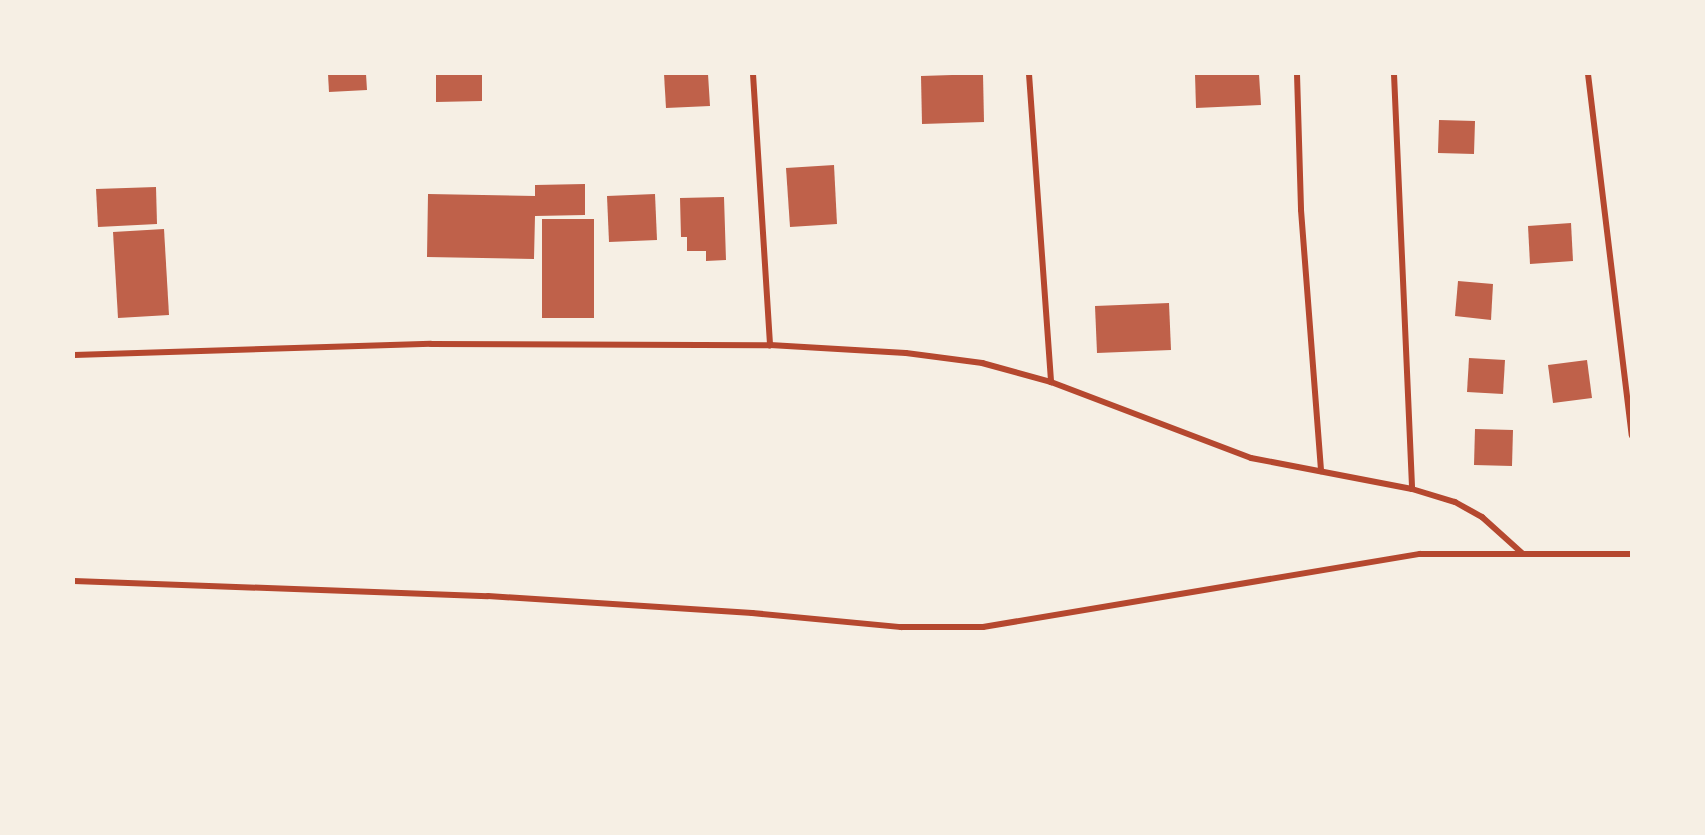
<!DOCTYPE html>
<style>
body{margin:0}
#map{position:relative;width:1705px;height:835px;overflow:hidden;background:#f6efe4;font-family:Manrope,sans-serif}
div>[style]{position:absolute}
.building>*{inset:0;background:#bf614a}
.minor>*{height:6px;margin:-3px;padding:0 3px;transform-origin:3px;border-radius:3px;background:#b5482f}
span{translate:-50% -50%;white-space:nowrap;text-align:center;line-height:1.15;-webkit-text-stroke:5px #f6efe4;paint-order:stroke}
.frame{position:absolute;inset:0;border:75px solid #f6efe4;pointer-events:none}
</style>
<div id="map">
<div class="building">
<i style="clip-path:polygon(328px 74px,366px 74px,367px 90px,329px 92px)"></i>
<i style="clip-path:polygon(436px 74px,482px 74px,482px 101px,436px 102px)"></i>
<i style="clip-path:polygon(664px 74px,708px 74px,710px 106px,666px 108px)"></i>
<i style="clip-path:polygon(983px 74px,984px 122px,922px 124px,921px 76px)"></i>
<i style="clip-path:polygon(1195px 74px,1259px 74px,1261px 105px,1196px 108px)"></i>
<i style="clip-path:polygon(1439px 120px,1475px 121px,1474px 154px,1438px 153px)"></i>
<i style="clip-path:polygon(834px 165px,837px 224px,790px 227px,786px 168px)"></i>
<i style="clip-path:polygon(585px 184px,585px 215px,535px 216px,534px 259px,427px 257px,428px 194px,535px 196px,535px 185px)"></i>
<i style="clip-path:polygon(156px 187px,157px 224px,98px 227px,96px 189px)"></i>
<i style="clip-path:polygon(655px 194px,657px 240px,609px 242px,607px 196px)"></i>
<i style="clip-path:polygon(724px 197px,726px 260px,706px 261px,706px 251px,687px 251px,687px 237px,681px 237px,680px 198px)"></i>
<i style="clip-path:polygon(542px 219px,594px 219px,594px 318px,542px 318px)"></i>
<i style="clip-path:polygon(1571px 223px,1573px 261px,1530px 264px,1528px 226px)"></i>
<i style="clip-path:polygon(164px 229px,169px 315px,118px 318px,113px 232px)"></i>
<i style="clip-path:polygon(1458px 281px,1493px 284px,1491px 320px,1455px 316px)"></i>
<i style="clip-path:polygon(1169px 303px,1171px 350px,1097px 353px,1095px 306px)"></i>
<i style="clip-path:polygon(1469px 358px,1505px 360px,1503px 394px,1467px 392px)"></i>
<i style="clip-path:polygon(1587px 360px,1592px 398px,1553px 403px,1548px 365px)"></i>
<i style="clip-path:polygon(1475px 429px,1513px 430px,1512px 466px,1474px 465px)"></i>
</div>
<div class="minor">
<i style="left:753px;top:74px;width:272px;rotate:86.4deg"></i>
<i style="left:1029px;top:74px;width:309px;rotate:85.9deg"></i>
<i style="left:1297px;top:74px;width:136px;rotate:88.3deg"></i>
<i style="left:1301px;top:210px;width:262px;rotate:85.6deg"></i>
<i style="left:1394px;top:74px;width:415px;rotate:87.5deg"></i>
<i style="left:1588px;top:74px;width:364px;rotate:83.1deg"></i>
<i style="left:74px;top:355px;width:357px;rotate:-1.8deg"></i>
<i style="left:431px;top:344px;width:339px;rotate:0.2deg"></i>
<i style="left:770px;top:345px;width:136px;rotate:3.4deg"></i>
<i style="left:906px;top:353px;width:77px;rotate:7.5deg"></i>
<i style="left:982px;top:363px;width:72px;rotate:15.4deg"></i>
<i style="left:1051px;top:382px;width:214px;rotate:20.8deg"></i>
<i style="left:1251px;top:458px;width:164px;rotate:10.9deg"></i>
<i style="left:1412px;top:489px;width:45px;rotate:16.8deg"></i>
<i style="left:1455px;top:502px;width:31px;rotate:29deg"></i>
<i style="left:1482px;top:517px;width:54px;rotate:42deg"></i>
<i style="left:74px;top:581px;width:414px;rotate:2.1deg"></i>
<i style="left:488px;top:596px;width:265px;rotate:3.7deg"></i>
<i style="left:752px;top:613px;width:150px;rotate:5.4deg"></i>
<i style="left:901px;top:627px;width:82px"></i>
<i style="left:983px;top:627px;width:443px;rotate:-9.5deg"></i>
<i style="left:1420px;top:554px;width:212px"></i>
</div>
<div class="frame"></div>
</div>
